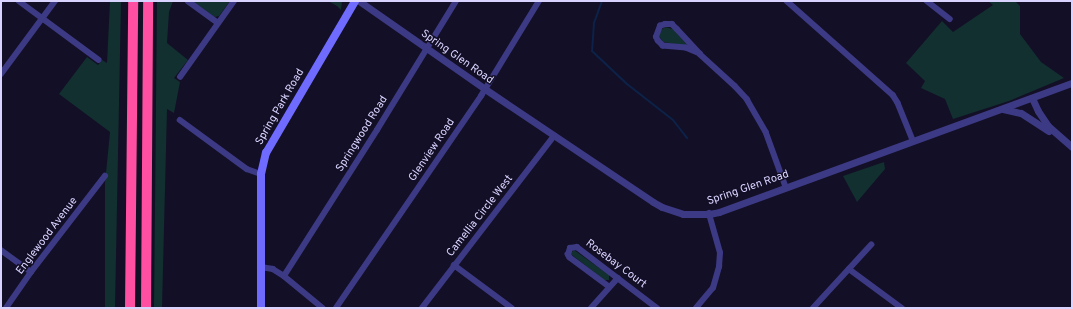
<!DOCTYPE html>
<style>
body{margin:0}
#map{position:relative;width:1073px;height:309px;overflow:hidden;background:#130f26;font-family:Overpass,sans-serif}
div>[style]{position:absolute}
.green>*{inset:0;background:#12302f}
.stream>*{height:2px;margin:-1px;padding:0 1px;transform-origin:1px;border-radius:1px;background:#0c2248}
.minor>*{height:5.5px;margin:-2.75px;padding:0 2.75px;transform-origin:2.75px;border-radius:2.75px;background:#3d3a85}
.tertiary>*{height:7px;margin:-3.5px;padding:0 3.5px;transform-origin:3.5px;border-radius:3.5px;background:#3d3a85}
.secondary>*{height:8px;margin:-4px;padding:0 4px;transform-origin:4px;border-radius:4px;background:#6f6bff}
.motorway>*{height:10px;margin:-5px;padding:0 5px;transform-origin:5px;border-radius:5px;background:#ff4fa3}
span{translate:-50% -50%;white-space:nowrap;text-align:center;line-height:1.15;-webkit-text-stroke:3px #130f26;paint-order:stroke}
.street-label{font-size:11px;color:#d9d4ff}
.frame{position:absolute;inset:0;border:2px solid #d9d4ff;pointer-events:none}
</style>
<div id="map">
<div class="green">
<i style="clip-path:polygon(110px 1px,121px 1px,115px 308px,105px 308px,105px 183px,110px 132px,59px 94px,87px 57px,98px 65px,102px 60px,107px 63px)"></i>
<i style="clip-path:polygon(157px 1px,173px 1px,169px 12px,167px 43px,188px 60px,174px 78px,180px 82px,174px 113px,167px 109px,162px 308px,154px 308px)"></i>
<i style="clip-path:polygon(192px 1px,230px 1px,219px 16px,215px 17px)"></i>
<i style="clip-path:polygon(328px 1px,342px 1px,341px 10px,337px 6px)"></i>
<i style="clip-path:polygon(988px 1px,1015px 1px,1020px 6px,1020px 34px,1041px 62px,1064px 78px,1009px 101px,953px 119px,945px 99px,921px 88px,925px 81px,906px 63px,942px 21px,953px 32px,993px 5px)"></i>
<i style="clip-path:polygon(665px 27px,673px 29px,688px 46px,663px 42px,659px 36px,661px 30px)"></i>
<i style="clip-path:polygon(884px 162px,885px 169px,857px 202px,843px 176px)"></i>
<i style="clip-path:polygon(574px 250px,609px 275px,609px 280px,604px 280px,572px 255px,571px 253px)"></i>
</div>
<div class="stream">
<i style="left:602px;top:1px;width:23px;rotate:110deg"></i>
<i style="left:594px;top:23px;width:28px;rotate:94deg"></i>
<i style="left:592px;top:51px;width:48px;rotate:43.3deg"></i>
<i style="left:627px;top:84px;width:58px;rotate:38deg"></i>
<i style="left:673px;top:120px;width:23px;rotate:52deg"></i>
</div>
<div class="minor">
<i style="left:19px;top:1px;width:99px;rotate:36.4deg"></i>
<i style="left:188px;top:1px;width:37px;rotate:36deg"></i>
<i style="left:787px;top:1px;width:142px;rotate:41.6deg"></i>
<i style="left:893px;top:95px;width:9px;rotate:58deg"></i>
<i style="left:898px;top:103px;width:40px;rotate:68deg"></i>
<i style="left:927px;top:1px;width:29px;rotate:38deg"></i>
<i style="left:700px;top:54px;width:15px;rotate:-157deg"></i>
<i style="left:686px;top:48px;width:23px;rotate:-175deg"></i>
<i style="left:663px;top:46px;width:7px;rotate:-135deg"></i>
<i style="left:658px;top:41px;width:4px;rotate:-117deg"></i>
<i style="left:656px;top:37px;width:12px;rotate:-70deg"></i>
<i style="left:660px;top:26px;width:5px;rotate:-22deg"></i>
<i style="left:665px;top:24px;width:7px"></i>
<i style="left:672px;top:24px;width:7px;rotate:45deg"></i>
<i style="left:677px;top:29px;width:34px;rotate:47deg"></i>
<i style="left:700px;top:54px;width:47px;rotate:42.4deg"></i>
<i style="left:735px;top:86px;width:18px;rotate:47deg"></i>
<i style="left:747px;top:99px;width:38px;rotate:60deg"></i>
<i style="left:766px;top:132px;width:59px;rotate:70deg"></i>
<i style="left:1px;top:74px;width:91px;rotate:-53.5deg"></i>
<i style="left:180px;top:77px;width:93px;rotate:-54.6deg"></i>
<i style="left:180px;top:120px;width:83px;rotate:36.2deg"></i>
<i style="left:247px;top:169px;width:15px;rotate:20deg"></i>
<i style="left:1px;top:250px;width:37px;rotate:36deg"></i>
<i style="left:454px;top:265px;width:72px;rotate:36.6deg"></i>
<i style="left:261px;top:267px;width:12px;rotate:9deg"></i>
<i style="left:273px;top:269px;width:13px;rotate:32deg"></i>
<i style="left:284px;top:276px;width:50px;rotate:39.4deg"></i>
<i style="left:849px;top:269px;width:66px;rotate:36.3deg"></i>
<i style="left:284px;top:276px;width:173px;rotate:-57.5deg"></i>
<i style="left:377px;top:130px;width:151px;rotate:-58.5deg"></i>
<i style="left:609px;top:287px;width:49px;rotate:-143.4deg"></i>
<i style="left:570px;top:258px;width:4px;rotate:-124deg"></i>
<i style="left:568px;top:255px;width:7px;rotate:-74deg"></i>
<i style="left:570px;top:248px;width:7px;rotate:-8deg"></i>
<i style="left:577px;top:247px;width:101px;rotate:37.3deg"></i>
<i style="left:6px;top:308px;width:44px;rotate:-55.2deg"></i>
<i style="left:31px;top:272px;width:121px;rotate:-52.4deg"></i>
<i style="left:336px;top:308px;width:257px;rotate:-55.6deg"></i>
<i style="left:481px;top:96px;width:111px;rotate:-58.6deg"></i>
<i style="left:422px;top:308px;width:217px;rotate:-52.5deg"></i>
<i style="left:591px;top:308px;width:40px;rotate:-48deg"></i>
<i style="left:696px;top:308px;width:26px;rotate:-50deg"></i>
<i style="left:713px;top:288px;width:22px;rotate:-74deg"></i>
<i style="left:719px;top:267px;width:14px;rotate:-86deg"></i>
<i style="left:720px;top:253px;width:41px;rotate:-105.8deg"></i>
<i style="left:813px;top:308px;width:86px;rotate:-47.4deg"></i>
</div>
<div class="tertiary">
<i style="left:359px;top:1px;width:154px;rotate:34.9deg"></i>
<i style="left:485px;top:89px;width:202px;rotate:33.9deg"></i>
<i style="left:653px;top:202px;width:10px;rotate:29deg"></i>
<i style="left:662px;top:207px;width:22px;rotate:18deg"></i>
<i style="left:683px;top:214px;width:26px"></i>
<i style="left:709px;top:214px;width:10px;rotate:-11deg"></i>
<i style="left:719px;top:212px;width:376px;rotate:-20.1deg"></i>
<i style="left:1032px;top:98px;width:14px;rotate:65deg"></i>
<i style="left:1038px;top:111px;width:18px;rotate:56deg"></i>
<i style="left:1048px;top:126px;width:32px;rotate:41deg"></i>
<i style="left:1003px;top:109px;width:18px;rotate:13deg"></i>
<i style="left:1021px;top:113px;width:33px;rotate:33deg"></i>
</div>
<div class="secondary">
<i style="left:261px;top:308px;width:134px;rotate:-90deg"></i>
<i style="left:261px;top:174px;width:22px;rotate:-77deg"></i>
<i style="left:266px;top:153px;width:176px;rotate:-59.6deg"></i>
</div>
<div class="motorway">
<i style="left:130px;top:308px;width:307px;rotate:-89.4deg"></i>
<i style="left:146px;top:308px;width:307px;rotate:-89.6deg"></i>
</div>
<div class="street-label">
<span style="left:457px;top:57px;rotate:35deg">Spring Glen Road</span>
<span style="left:280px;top:107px;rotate:-60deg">Spring Park Road</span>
<span style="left:362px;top:134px;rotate:-58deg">Springwood Road</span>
<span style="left:432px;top:150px;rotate:-56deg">Glenview Road</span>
<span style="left:748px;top:188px;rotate:-19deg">Spring Glen Road</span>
<span style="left:480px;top:216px;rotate:-52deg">Camellia Circle West</span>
<span style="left:47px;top:236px;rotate:-53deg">Englewood Avenue</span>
<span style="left:616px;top:264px;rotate:37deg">Rosebay Court</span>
</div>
<div class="frame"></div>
</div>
